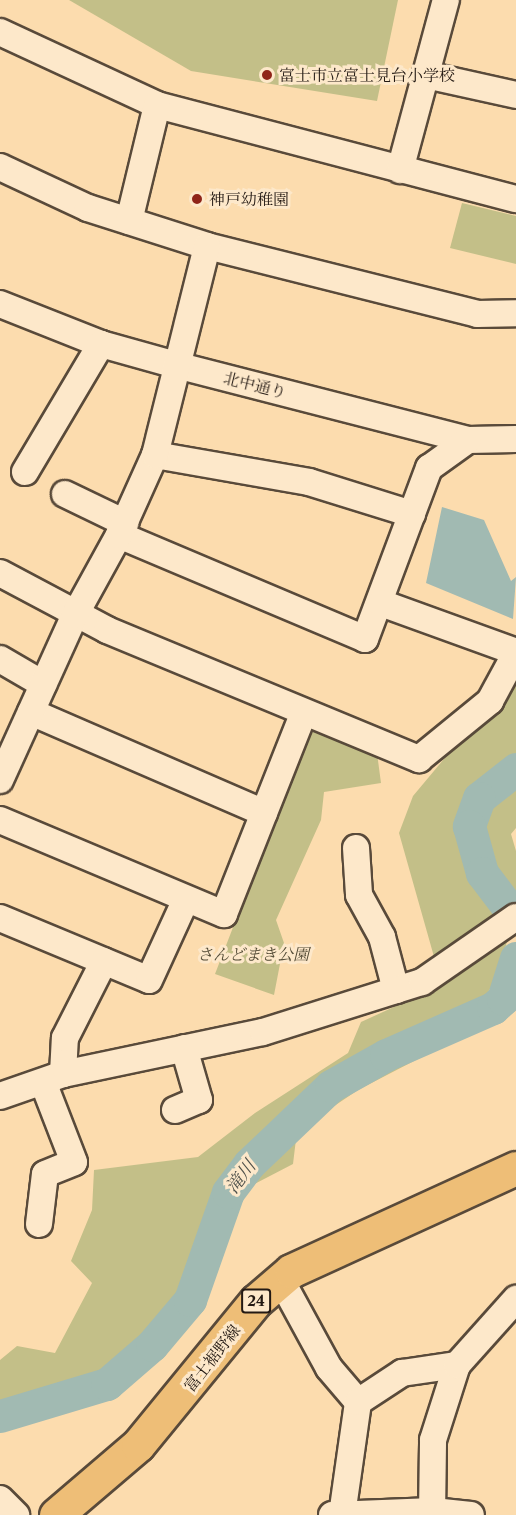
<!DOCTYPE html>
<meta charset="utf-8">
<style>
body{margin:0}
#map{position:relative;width:516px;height:1515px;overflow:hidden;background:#fcdcae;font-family:"Libre Caslon Text","Noto Serif JP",serif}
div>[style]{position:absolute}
.green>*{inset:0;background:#c3bf88}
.water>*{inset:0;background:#a1bab2}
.river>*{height:33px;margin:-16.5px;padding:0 16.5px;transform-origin:16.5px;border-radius:16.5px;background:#a1bab2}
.roads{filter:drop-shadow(2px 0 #594a3a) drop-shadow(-2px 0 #594a3a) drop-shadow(0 2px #594a3a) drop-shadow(0 -2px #594a3a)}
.minor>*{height:26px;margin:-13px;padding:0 13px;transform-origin:13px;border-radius:13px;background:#fde8ca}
.major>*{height:33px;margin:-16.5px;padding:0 16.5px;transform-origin:16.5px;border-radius:16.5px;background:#eebe77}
.dots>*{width:16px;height:16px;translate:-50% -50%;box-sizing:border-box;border:3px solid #fde8ca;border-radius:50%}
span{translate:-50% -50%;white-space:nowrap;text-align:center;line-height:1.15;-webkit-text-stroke:6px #fde8ca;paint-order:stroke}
.shield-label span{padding:2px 4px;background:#fde8ca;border:2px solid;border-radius:4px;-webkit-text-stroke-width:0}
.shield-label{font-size:15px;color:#231913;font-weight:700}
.poi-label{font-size:16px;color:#231913}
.left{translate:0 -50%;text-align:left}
.street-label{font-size:16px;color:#231913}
.park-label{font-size:16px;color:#534b36;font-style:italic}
.water-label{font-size:18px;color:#4f514b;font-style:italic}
</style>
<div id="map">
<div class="green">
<i style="clip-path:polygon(69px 0,398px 0,377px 101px,191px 71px)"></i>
<i style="clip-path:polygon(462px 203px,516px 216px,516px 264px,450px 248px)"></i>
<i style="clip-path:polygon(516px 673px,516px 828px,511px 834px,516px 851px,516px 911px,497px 976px,482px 1003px,439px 1048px,358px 1090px,297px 1131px,293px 1164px,210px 1207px,197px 1259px,171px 1314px,126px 1362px,104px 1379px,0 1429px,0 1360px,17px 1346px,55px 1353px,92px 1283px,71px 1261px,92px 1210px,94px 1170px,198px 1157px,255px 1113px,348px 1053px,361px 1022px,442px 985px,399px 833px,413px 796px)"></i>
<i style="clip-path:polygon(310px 728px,377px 753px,381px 783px,324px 792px,321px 820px,276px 920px,284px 943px,274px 995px,215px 974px)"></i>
</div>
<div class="water">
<i style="clip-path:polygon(442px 507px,484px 520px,511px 581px,516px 577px,513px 619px,426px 583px)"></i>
</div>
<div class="river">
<i style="left:516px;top:769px;width:47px;rotate:141.9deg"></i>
<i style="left:479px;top:798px;width:30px;rotate:110deg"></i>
<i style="left:469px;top:826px;width:49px;rotate:74.5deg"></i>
<i style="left:482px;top:873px;width:56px;rotate:52.9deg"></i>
<i style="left:0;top:1416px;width:112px;rotate:-16.7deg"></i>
<i style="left:107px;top:1384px;width:60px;rotate:-40.9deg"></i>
<i style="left:152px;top:1345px;width:59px;rotate:-49.8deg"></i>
<i style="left:190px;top:1300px;width:114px;rotate:-70.6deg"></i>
<i style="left:228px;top:1192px;width:35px;rotate:-53deg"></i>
<i style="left:249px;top:1164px;width:113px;rotate:-43.6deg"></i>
<i style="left:331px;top:1086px;width:63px;rotate:-29.4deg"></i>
<i style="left:386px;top:1055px;width:117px;rotate:-23.7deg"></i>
<i style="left:493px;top:1008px;width:13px;rotate:-42deg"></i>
<i style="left:503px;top:999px;width:43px;rotate:-72.4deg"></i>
</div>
<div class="roads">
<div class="minor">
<i style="left:0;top:32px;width:173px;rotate:24.9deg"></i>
<i style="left:157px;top:105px;width:371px;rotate:14.7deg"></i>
<i style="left:426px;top:75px;width:92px;rotate:12.5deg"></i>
<i style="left:0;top:167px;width:97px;rotate:25deg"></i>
<i style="left:88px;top:208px;width:125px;rotate:17.7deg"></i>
<i style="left:207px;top:246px;width:278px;rotate:14.1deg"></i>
<i style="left:477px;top:314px;width:39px;rotate:-1deg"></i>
<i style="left:400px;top:170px;width:176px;rotate:-74.9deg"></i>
<i style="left:129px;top:221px;width:119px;rotate:-76.4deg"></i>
<i style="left:0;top:304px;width:109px;rotate:21.6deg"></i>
<i style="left:101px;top:344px;width:78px;rotate:15.6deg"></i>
<i style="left:176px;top:365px;width:301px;rotate:14.4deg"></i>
<i style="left:468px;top:440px;width:48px;rotate:-1.2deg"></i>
<i style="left:155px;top:455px;width:156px;rotate:9.9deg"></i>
<i style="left:309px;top:482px;width:108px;rotate:17.3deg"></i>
<i style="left:25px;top:472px;width:149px;rotate:-59.3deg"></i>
<i style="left:65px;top:494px;width:67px;rotate:25.8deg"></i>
<i style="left:119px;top:535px;width:267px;rotate:22.9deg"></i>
<i style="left:365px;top:639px;width:183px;rotate:-69.5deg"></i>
<i style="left:429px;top:468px;width:48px;rotate:-35.7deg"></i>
<i style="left:0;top:573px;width:121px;rotate:28deg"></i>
<i style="left:107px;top:630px;width:338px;rotate:22.5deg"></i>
<i style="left:419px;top:759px;width:92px;rotate:-39.2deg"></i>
<i style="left:490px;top:701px;width:55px;rotate:-61.6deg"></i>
<i style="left:381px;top:603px;width:144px;rotate:19.9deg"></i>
<i style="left:0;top:659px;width:50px;rotate:30.2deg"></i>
<i style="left:31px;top:712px;width:254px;rotate:23.4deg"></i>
<i style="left:0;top:780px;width:181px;rotate:-65.6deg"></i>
<i style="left:75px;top:615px;width:91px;rotate:-61.2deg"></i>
<i style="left:119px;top:535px;width:88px;rotate:-65.8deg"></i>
<i style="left:155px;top:455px;width:215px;rotate:-76deg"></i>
<i style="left:0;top:820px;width:243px;rotate:22.8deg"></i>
<i style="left:224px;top:914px;width:217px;rotate:-68.4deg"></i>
<i style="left:356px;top:848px;width:47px;rotate:86.3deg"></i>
<i style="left:359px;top:895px;width:48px;rotate:61.3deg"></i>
<i style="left:382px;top:937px;width:55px;rotate:75.2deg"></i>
<i style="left:0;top:918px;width:161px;rotate:22.6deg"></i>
<i style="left:149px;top:980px;width:89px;rotate:-65.4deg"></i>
<i style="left:63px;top:1074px;width:36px;rotate:-87deg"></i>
<i style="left:65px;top:1038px;width:86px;rotate:-63.1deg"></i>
<i style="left:0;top:1096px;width:67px;rotate:-19.2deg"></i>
<i style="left:63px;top:1074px;width:204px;rotate:-11.9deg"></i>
<i style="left:263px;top:1032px;width:167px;rotate:-17.5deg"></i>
<i style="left:422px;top:982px;width:114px;rotate:-34.7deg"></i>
<i style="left:175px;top:1110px;width:26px;rotate:-23deg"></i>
<i style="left:199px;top:1100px;width:54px;rotate:-106.1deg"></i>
<i style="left:39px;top:1224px;width:50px;rotate:-83.2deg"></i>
<i style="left:45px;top:1174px;width:31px;rotate:-22deg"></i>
<i style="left:74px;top:1162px;width:86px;rotate:-111.2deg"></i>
<i style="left:281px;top:1280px;width:100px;rotate:61.4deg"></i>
<i style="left:329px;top:1368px;width:45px;rotate:49.5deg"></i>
<i style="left:0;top:1499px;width:23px;rotate:45deg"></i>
<i style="left:332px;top:1515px;width:101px;rotate:-2.3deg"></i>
<i style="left:433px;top:1511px;width:38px;rotate:6deg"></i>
<i style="left:342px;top:1515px;width:114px;rotate:-81.9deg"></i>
<i style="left:358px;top:1402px;width:53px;rotate:-33.4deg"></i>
<i style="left:402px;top:1373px;width:56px;rotate:-8.3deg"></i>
<i style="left:432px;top:1515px;width:75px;rotate:-89.2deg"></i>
<i style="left:433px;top:1440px;width:79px;rotate:-72.3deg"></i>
<i style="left:457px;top:1365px;width:89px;rotate:-48.2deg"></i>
</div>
<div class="major">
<i style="left:56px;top:1515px;width:108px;rotate:-40.5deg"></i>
<i style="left:138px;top:1445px;width:186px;rotate:-50.7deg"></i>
<i style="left:256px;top:1301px;width:46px;rotate:-40.6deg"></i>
<i style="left:291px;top:1271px;width:247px;rotate:-24.6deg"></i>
</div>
</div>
<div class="dots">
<i style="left:267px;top:75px;background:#8f2418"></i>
<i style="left:197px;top:199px;background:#8f2418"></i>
</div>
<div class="shield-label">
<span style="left:256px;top:1301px">24</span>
</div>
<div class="poi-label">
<span class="left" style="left:279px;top:75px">富士市立富士見台小学校</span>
<span class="left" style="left:209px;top:199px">神戸幼稚園</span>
</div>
<div class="street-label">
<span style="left:255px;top:385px;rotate:14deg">北中通り</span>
<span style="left:212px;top:1358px;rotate:-52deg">富士裾野線</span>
</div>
<div class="park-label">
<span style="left:253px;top:954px">さんどまき公園</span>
</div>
<div class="water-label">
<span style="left:241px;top:1177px;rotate:-53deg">滝川</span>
</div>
</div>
